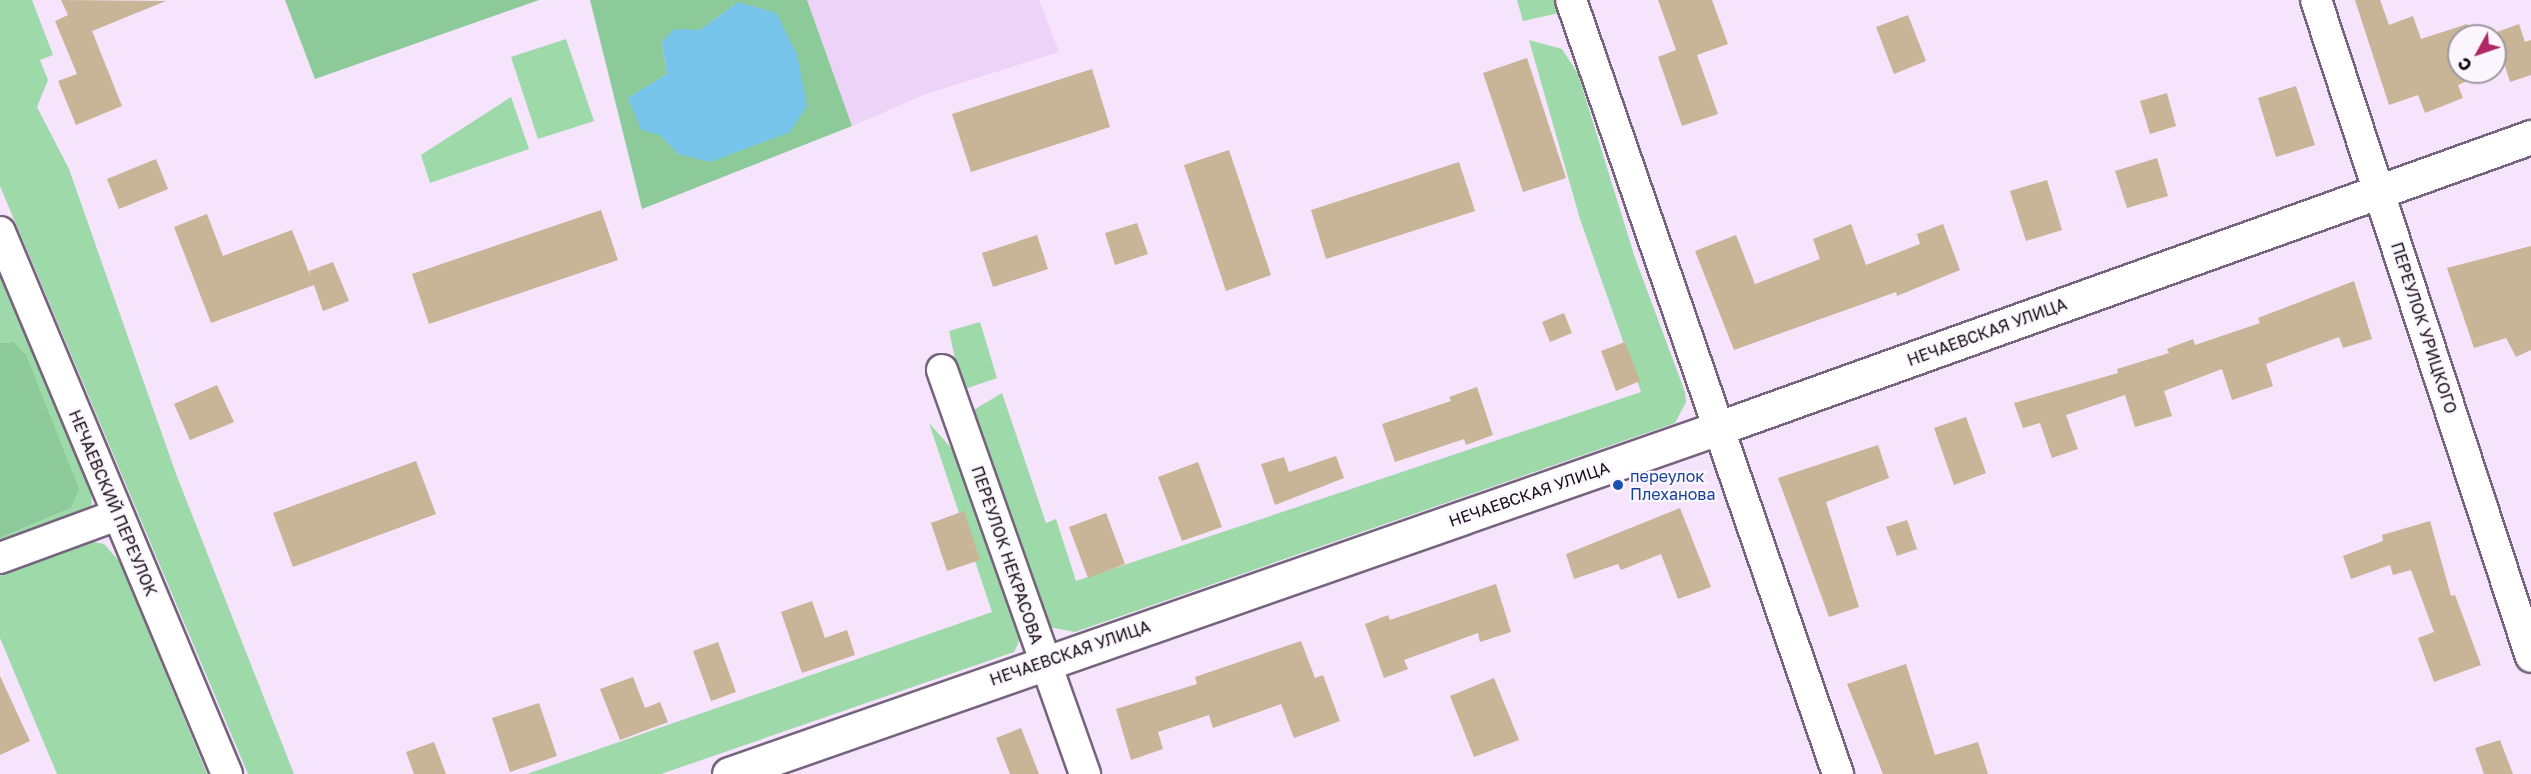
<!DOCTYPE html>
<meta charset="utf-8">
<style>
body{margin:0}
#map{position:relative;width:2531px;height:774px;overflow:hidden;background:#f5e4fc;font-family:"Golos Text",sans-serif}
div>[style]{position:absolute}
.built>*{inset:0;background:#edd3f8}
.green>*{inset:0;background:#9dd9a9}
.forest>*{inset:0;background:#8dca99}
.water>*{inset:0;background:#76c4e9}
.building>*{inset:0;background:#c8b496}
.roads{filter:drop-shadow(2px 0 #76637d) drop-shadow(-2px 0 #76637d) drop-shadow(0 2px #76637d) drop-shadow(0 -2px #76637d)}
.street>*{height:30px;margin:-15px;padding:0 15px;transform-origin:15px;border-radius:15px;background:#fff}
.secondary>*{height:33px;margin:-16.5px;padding:0 16.5px;transform-origin:16.5px;border-radius:16.5px;background:#fff}
.dots>*{width:16px;height:16px;translate:-50% -50%;box-sizing:border-box;border:3px solid #fbf6fd;border-radius:50%}
span{translate:-50% -50%;white-space:nowrap;text-align:center;line-height:1.15;-webkit-text-stroke:4.5px #fbf6fd;paint-order:stroke}
.street-label{font-size:16px;color:#130c16}
.transit-label{font-size:16px;color:#164399}
.left{translate:0 -50%;text-align:left}
.north{position:absolute;left:2447px;top:24px;width:60px;height:60px;box-sizing:border-box;background:#fbf6fd;border:2px solid #9e98a1;border-radius:50%;rotate:230deg;font-size:16px;font-weight:700;line-height:24px;text-align:center;color:#130c16}
.north::after{content:'';display:block;margin:auto;width:21px;height:27px;background:#b12765;clip-path:polygon(50% 0,100% 100%,50% 72%,0 100%)}
</style>
<div id="map">
<div class="built">
<i style="clip-path:polygon(807px 0,1039px 0,1059px 52px,926px 94px,852px 126px)"></i>
</div>
<div class="green">
<i style="clip-path:polygon(0 0,32px 0,53px 55px,40px 60px,48px 80px,37px 107px,69px 169px,176px 474px,294px 774px,248px 774px,0 186px)"></i>
<i style="clip-path:polygon(1517px 0,1556px 0,1559px 13px,1523px 21px)"></i>
<i style="clip-path:polygon(566px 39px,594px 121px,538px 139px,511px 57px)"></i>
<i style="clip-path:polygon(1529px 40px,1562px 49px,1578px 74px,1635px 258px,1685px 392px,1686px 402px,1675px 423px,1075px 632px,1049px 627px,1042px 620px,972px 411px,1002px 393px,1046px 523px,1056px 519px,1076px 581px,1641px 392px,1580px 219px)"></i>
<i style="clip-path:polygon(511px 97px,529px 149px,430px 183px,421px 155px)"></i>
<i style="clip-path:polygon(0 268px,90px 486px,92px 503px,89px 512px,0 551px,0 538px,71px 508px,13px 342px,0 343px)"></i>
<i style="clip-path:polygon(980px 322px,997px 378px,962px 390px,949px 331px)"></i>
<i style="clip-path:polygon(929px 423px,962px 460px,1021px 637px,1014px 652px,661px 774px,527px 774px,992px 612px)"></i>
<i style="clip-path:polygon(94px 542px,104px 544px,120px 562px,207px 774px,57px 774px,0 638px,0 568px)"></i>
</div>
<div class="forest">
<i style="clip-path:polygon(285px 0,539px 0,315px 79px)"></i>
<i style="clip-path:polygon(evenodd,590px 0,807px 0,852px 126px,642px 209px,590px 0,738px 2px,678px 154px,628px 98px,667px 74px,662px 42px,700px 30px,738px 2px)"></i>
<i style="clip-path:polygon(13px 342px,26px 355px,79px 489px,71px 508px,0 538px,0 343px)"></i>
</div>
<div class="water">
<i style="clip-path:polygon(738px 2px,776px 13px,797px 54px,807px 106px,790px 132px,710px 162px,678px 154px,660px 135px,641px 130px,628px 98px,667px 74px,662px 42px,674px 29px,700px 30px)"></i>
</div>
<div class="building">
<i style="clip-path:polygon(61px 0,166px 1px,92px 31px,122px 106px,76px 125px,58px 81px,77px 74px,55px 21px,68px 15px)"></i>
<i style="clip-path:polygon(1658px 0,1712px 0,1728px 44px,1697px 55px,1718px 114px,1682px 126px,1658px 57px,1676px 50px)"></i>
<i style="clip-path:polygon(2355px 0,2380px 0,2389px 25px,2413px 16px,2421px 39px,2467px 24px,2472px 36px,2459px 36px,2459px 72px,2487px 72px,2458px 85px,2463px 98px,2425px 113px,2418px 95px,2389px 105px)"></i>
<i style="clip-path:polygon(1908px 15px,1926px 61px,1894px 74px,1876px 27px)"></i>
<i style="clip-path:polygon(2519px 24px,2525px 42px,2531px 40px,2531px 75px,2510px 82px,2505px 66px,2495px 69px,2495px 36px,2486px 36px)"></i>
<i style="clip-path:polygon(1527px 58px,1566px 178px,1523px 192px,1483px 73px)"></i>
<i style="clip-path:polygon(1092px 69px,1110px 127px,971px 172px,952px 114px)"></i>
<i style="clip-path:polygon(2296px 86px,2315px 145px,2276px 157px,2258px 98px)"></i>
<i style="clip-path:polygon(2167px 93px,2176px 126px,2150px 134px,2140px 101px)"></i>
<i style="clip-path:polygon(1229px 150px,1271px 275px,1226px 291px,1184px 165px)"></i>
<i style="clip-path:polygon(2157px 158px,2168px 196px,2127px 208px,2115px 171px)"></i>
<i style="clip-path:polygon(156px 159px,168px 189px,119px 209px,107px 179px)"></i>
<i style="clip-path:polygon(1459px 162px,1475px 211px,1326px 259px,1311px 210px)"></i>
<i style="clip-path:polygon(2047px 180px,2062px 230px,2026px 241px,2010px 191px)"></i>
<i style="clip-path:polygon(601px 210px,618px 260px,429px 324px,412px 274px)"></i>
<i style="clip-path:polygon(207px 214px,223px 256px,292px 230px,311px 278px,309px 271px,333px 262px,349px 301px,323px 311px,314px 285px,211px 323px,174px 227px)"></i>
<i style="clip-path:polygon(1137px 223px,1148px 254px,1115px 265px,1105px 233px)"></i>
<i style="clip-path:polygon(1851px 224px,1866px 265px,1920px 244px,1917px 234px,1943px 224px,1960px 270px,1897px 296px,1896px 292px,1734px 350px,1695px 251px,1736px 235px,1755px 284px,1820px 259px,1813px 239px)"></i>
<i style="clip-path:polygon(1037px 235px,1048px 269px,993px 287px,982px 253px)"></i>
<i style="clip-path:polygon(2531px 246px,2531px 350px,2516px 357px,2506px 338px,2474px 348px,2447px 268px)"></i>
<i style="clip-path:polygon(2354px 281px,2372px 339px,2343px 348px,2339px 337px,2266px 364px,2273px 386px,2232px 400px,2222px 369px,2164px 391px,2172px 416px,2135px 427px,2125px 395px,2066px 415px,2078px 449px,2052px 458px,2040px 423px,2023px 428px,2014px 403px,2118px 373px,2117px 369px,2169px 353px,2167px 349px,2193px 339px,2195px 345px,2260px 323px,2258px 318px)"></i>
<i style="clip-path:polygon(1564px 313px,1572px 333px,1550px 342px,1542px 322px)"></i>
<i style="clip-path:polygon(1625px 342px,1640px 381px,1616px 391px,1601px 351px)"></i>
<i style="clip-path:polygon(217px 385px,234px 422px,190px 440px,174px 404px)"></i>
<i style="clip-path:polygon(1477px 387px,1493px 435px,1466px 445px,1464px 439px,1395px 462px,1382px 424px,1451px 401px,1449px 397px)"></i>
<i style="clip-path:polygon(1966px 417px,1986px 473px,1954px 485px,1934px 428px)"></i>
<i style="clip-path:polygon(1878px 445px,1889px 478px,1826px 502px,1859px 607px,1829px 617px,1778px 478px)"></i>
<i style="clip-path:polygon(1336px 456px,1344px 478px,1275px 505px,1261px 464px,1284px 457px,1289px 472px)"></i>
<i style="clip-path:polygon(416px 461px,436px 514px,293px 567px,273px 513px)"></i>
<i style="clip-path:polygon(1198px 462px,1222px 527px,1182px 541px,1158px 477px)"></i>
<i style="clip-path:polygon(1680px 508px,1711px 587px,1678px 599px,1661px 554px,1621px 570px,1618px 564px,1574px 579px,1566px 554px)"></i>
<i style="clip-path:polygon(964px 511px,980px 560px,947px 571px,931px 523px)"></i>
<i style="clip-path:polygon(1106px 513px,1125px 564px,1088px 578px,1069px 527px)"></i>
<i style="clip-path:polygon(1907px 520px,1917px 549px,1897px 556px,1886px 527px)"></i>
<i style="clip-path:polygon(2430px 521px,2451px 596px,2455px 595px,2481px 665px,2434px 682px,2418px 638px,2434px 632px,2411px 570px,2393px 575px,2390px 565px,2351px 579px,2343px 556px,2383px 541px,2382px 535px)"></i>
<i style="clip-path:polygon(1496px 584px,1511px 632px,1480px 642px,1478px 633px,1404px 660px,1408px 669px,1384px 678px,1365px 624px,1388px 615px,1390px 620px)"></i>
<i style="clip-path:polygon(812px 601px,825px 638px,847px 630px,855px 655px,802px 673px,781px 612px)"></i>
<i style="clip-path:polygon(1301px 641px,1315px 678px,1323px 675px,1340px 721px,1294px 738px,1281px 704px,1213px 728px,1209px 715px,1158px 732px,1163px 749px,1131px 760px,1116px 709px,1197px 684px,1195px 677px)"></i>
<i style="clip-path:polygon(718px 642px,736px 692px,711px 701px,693px 651px)"></i>
<i style="clip-path:polygon(1906px 664px,1935px 755px,1978px 742px,1988px 774px,1883px 774px,1847px 684px)"></i>
<i style="clip-path:polygon(0 676px,30px 741px,0 755px)"></i>
<i style="clip-path:polygon(633px 677px,645px 708px,660px 702px,668px 722px,620px 740px,600px 689px)"></i>
<i style="clip-path:polygon(1494px 678px,1519px 740px,1474px 757px,1450px 696px)"></i>
<i style="clip-path:polygon(539px 703px,557px 756px,510px 772px,492px 718px)"></i>
<i style="clip-path:polygon(1021px 728px,1039px 774px,1010px 774px,996px 738px)"></i>
<i style="clip-path:polygon(2500px 740px,2513px 774px,2484px 774px,2475px 748px)"></i>
<i style="clip-path:polygon(434px 742px,446px 774px,414px 774px,406px 752px)"></i>
</div>
<div class="roads">
<div class="street">
<i style="left:1571px;top:0;width:819px;rotate:70.97deg"></i>
<i style="left:2316px;top:0;width:691px;rotate:71.88deg"></i>
<i style="left:0;top:232px;width:588px;rotate:67.28deg"></i>
<i style="left:942px;top:370px;width:429px;rotate:70.5deg"></i>
<i style="left:0;top:558px;width:125px;rotate:-20.2deg"></i>
</div>
<div class="secondary">
<i style="left:729px;top:774px;width:1046px;rotate:-19.27deg"></i>
<i style="left:1716px;top:429px;width:866px;rotate:-19.71deg"></i>
</div>
</div>
<div class="dots">
<i style="left:1618px;top:485px;background:#1a4fb4"></i>
</div>
<div class="street-label">
<span style="left:2424px;top:328px;rotate:72deg">ПЕРЕУЛОК УРИЦКОГО</span>
<span style="left:1987px;top:332px;rotate:-20deg">НЕЧАЕВСКАЯ УЛИЦА</span>
<span style="left:1529px;top:494px;rotate:-19deg">НЕЧАЕВСКАЯ УЛИЦА</span>
<span style="left:113px;top:503px;rotate:67deg">НЕЧАЕВСКИЙ ПЕРЕУЛОК</span>
<span style="left:1007px;top:555px;rotate:71deg">ПЕРЕУЛОК НЕКРАСОВА</span>
<span style="left:1070px;top:653px;rotate:-19deg">НЕЧАЕВСКАЯ УЛИЦА</span>
</div>
<div class="transit-label">
<span class="left" style="left:1630px;top:485px">переулок<br>Плеханова</span>
</div>
<div class="north">С</div>
</div>
